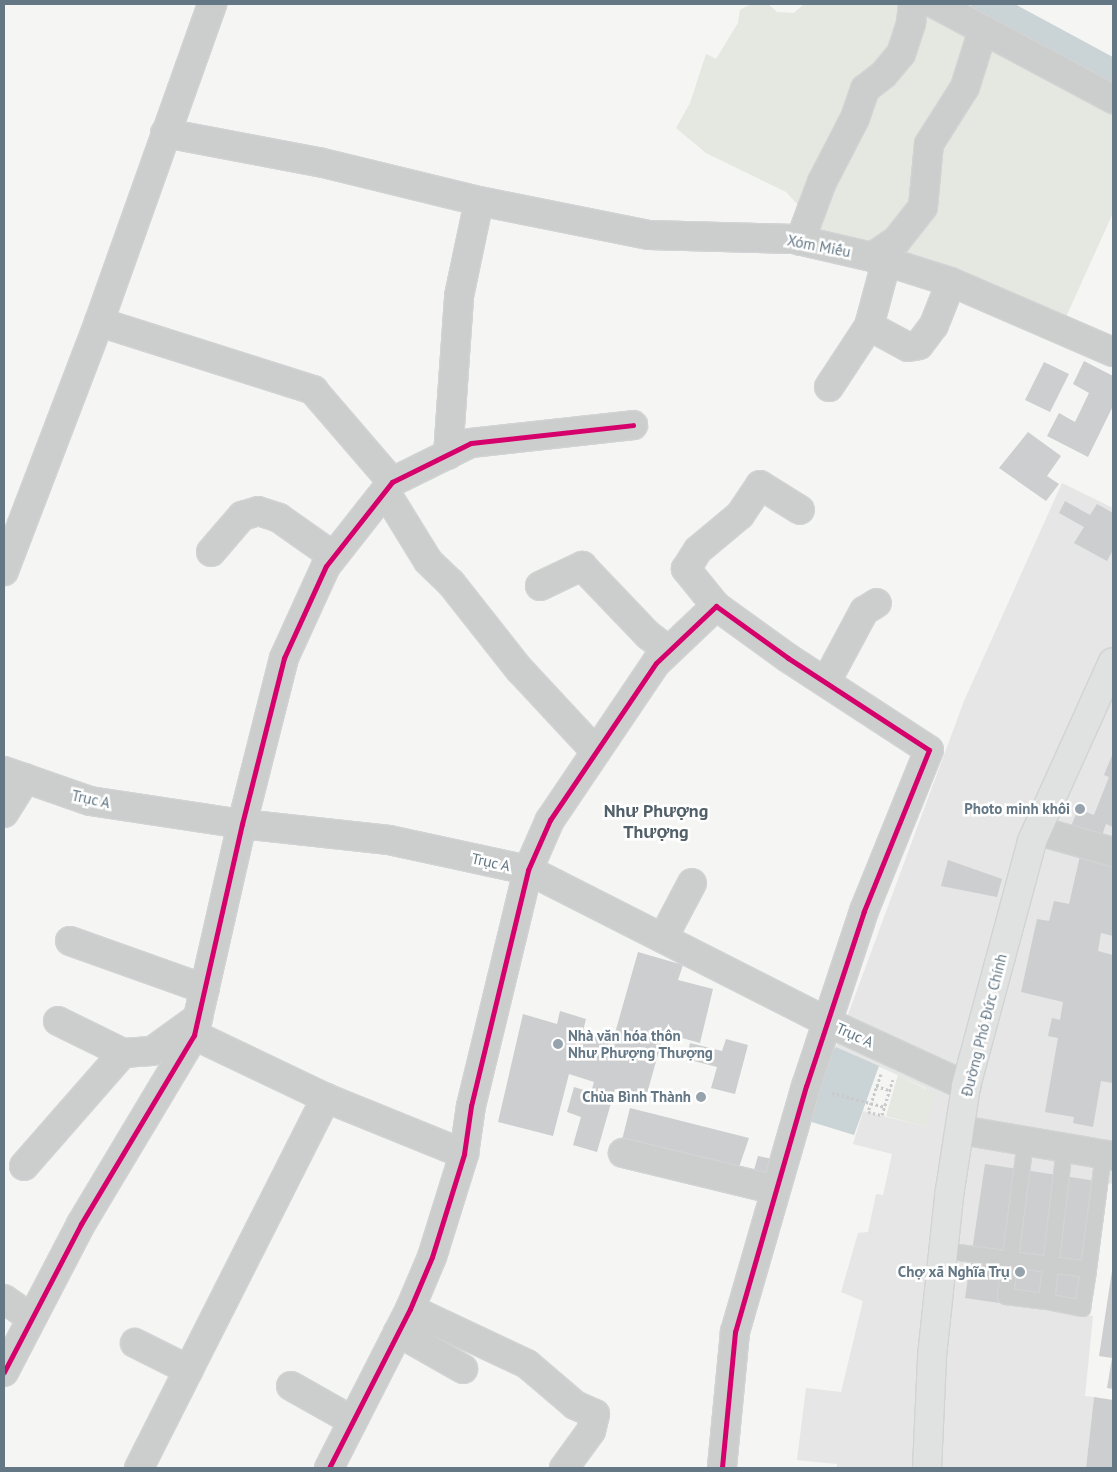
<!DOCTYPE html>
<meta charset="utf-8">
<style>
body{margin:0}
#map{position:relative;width:1117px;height:1472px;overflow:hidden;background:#f5f5f3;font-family:"PT Sans",sans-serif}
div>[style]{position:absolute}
.built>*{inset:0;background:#e5e6e5}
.green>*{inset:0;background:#e4e8e1}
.water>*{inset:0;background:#cad3d6}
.canal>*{height:28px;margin:-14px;padding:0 14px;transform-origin:14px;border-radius:14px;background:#cad3d6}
.building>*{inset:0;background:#cccecf}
.path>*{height:3px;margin-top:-1.5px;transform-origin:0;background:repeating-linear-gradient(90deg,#cacacb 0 2.5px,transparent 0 5px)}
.roads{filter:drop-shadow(1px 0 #d2d3d4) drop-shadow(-1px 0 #d2d3d4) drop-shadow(0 1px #d2d3d4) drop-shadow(0 -1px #d2d3d4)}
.service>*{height:15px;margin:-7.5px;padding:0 7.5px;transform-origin:7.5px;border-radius:7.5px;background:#cccece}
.minor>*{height:28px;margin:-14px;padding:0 14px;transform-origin:14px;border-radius:14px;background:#cccece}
.tertiary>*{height:28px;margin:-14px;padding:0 14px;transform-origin:14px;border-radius:14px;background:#cccece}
.secondary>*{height:28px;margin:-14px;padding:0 14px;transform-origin:14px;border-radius:14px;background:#e0e1e1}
.cycleway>*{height:5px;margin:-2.5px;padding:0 2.5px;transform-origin:2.5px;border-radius:2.5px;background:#d6006c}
.dots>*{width:14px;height:14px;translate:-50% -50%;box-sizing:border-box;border:2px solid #fff;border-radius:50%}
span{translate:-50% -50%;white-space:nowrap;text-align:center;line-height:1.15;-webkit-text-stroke:5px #fff;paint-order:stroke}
.street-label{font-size:15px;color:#637785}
.poi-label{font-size:15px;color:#637785;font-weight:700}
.right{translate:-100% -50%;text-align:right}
.left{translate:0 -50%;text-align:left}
.quarter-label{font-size:18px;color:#526069;font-weight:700}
.frame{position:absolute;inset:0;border:5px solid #637785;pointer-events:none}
</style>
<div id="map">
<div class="built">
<i style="clip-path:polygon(1062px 483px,1113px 508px,1113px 982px,1079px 973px,1064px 1052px,1113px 1061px,1113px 1184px,1103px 1182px,1084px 1315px,1093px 1316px,1085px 1396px,1094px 1397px,1086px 1468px,837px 1468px,837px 1464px,797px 1460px,806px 1388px,841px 1392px,863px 1301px,841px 1292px,858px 1233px,868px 1232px,876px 1194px,883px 1195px,892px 1154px,853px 1144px,863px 1111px,926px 1127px,926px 1088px,836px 1047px,964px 701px)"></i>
</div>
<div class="green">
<i style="clip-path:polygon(751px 4px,768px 4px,777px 12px,794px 13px,804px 4px,935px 4px,1113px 99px,1113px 213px,1061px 328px,794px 239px,807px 215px,786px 192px,706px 153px,676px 128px,690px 103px,706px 54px,716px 59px,738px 23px,740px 10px)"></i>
<i style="clip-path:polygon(898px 1075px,932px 1092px,934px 1098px,926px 1127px,886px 1116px)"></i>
</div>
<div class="water">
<i style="clip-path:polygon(836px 1047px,879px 1066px,854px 1135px,802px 1119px,825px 1056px)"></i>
</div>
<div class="canal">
<i style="left:985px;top:4px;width:145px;rotate:28.3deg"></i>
</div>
<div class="building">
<i style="clip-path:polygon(1084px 361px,1113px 376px,1113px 406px,1088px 457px,1047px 436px,1059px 413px,1075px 422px,1089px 393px,1073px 384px)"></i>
<i style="clip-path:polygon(1044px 362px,1069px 374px,1050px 412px,1025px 400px)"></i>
<i style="clip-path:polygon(1028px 432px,1061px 456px,1047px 476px,1059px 484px,1046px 501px,999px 468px)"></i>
<i style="clip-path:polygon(1065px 501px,1090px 515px,1097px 504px,1113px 513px,1113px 550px,1107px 561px,1074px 543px,1084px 527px,1059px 513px)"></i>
<i style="clip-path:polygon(1113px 753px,1113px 827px,1106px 824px,1100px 841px,1070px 829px,1078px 809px,1094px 815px,1109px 777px,1104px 775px)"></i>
<i style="clip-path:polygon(1080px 856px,1113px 864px,1113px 936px,1101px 933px,1098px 951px,1113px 955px,1113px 1083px,1101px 1081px,1093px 1127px,1073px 1123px,1074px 1117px,1045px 1112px,1058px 1038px,1048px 1036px,1052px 1018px,1060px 1020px,1063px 1002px,1021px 992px,1037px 919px,1049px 921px,1054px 901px,1069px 904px)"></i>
<i style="clip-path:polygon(948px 860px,1002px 879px,997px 897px,941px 886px)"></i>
<i style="clip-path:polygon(638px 952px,683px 965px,678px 980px,713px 989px,700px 1043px,664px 1033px,646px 1097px,615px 1089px,597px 1152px,573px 1145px,581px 1117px,567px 1112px,574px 1087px,591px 1092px,594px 1082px,569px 1074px,553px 1136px,498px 1122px,523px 1014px,557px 1024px,560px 1011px,586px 1019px,583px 1031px,613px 1040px)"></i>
<i style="clip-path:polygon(726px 1039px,748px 1045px,735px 1094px,711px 1088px,717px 1067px,686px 1059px,690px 1043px,722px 1051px)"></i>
<i style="clip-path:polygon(630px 1108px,749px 1138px,736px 1176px,621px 1144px)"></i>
<i style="clip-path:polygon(758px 1156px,772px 1159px,768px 1174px,754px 1170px)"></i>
<i style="clip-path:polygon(985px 1164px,1103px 1182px,1083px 1315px,965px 1298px)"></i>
<i style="clip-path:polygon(1112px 1271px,1113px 1271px,1113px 1389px,1107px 1388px,1112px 1358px,1099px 1356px)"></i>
<i style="clip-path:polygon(1094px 1397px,1113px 1400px,1113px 1468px,1086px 1468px)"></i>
</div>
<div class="path">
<i style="left:881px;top:1074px;width:40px;rotate:108.9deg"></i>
<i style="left:868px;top:1112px;width:14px;rotate:12deg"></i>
<i style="left:882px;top:1115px;width:37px;rotate:-73deg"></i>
<i style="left:876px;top:1086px;width:14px;rotate:17deg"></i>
<i style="left:832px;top:1093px;width:55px;rotate:14.8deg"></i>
</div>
<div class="roads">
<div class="service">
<i style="left:1025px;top:1141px;width:156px;rotate:97.4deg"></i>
<i style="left:1005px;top:1296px;width:41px;rotate:7deg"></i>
<i style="left:1046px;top:1301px;width:154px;rotate:-83.3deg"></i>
<i style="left:943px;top:1250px;width:146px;rotate:7.5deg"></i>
<i style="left:1088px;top:1269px;width:116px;rotate:-82.6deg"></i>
<i style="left:1046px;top:1301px;width:37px;rotate:11deg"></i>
<i style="left:1082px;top:1308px;width:39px;rotate:-81deg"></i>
</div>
<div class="minor">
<i style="left:935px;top:4px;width:202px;rotate:28.1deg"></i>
<i style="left:165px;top:133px;width:157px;rotate:10.7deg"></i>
<i style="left:319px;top:162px;width:165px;rotate:13.7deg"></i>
<i style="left:479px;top:201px;width:173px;rotate:11.3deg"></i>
<i style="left:649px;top:235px;width:145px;rotate:1.6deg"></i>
<i style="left:794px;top:239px;width:80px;rotate:13deg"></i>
<i style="left:872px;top:257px;width:83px;rotate:17.6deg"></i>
<i style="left:951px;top:282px;width:176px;rotate:23.4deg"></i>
<i style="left:800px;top:241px;width:63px;rotate:-69.6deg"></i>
<i style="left:822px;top:182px;width:72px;rotate:-62.7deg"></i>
<i style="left:855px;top:118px;width:31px;rotate:-71deg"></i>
<i style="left:865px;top:89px;width:24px;rotate:-38deg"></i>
<i style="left:884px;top:74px;width:26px;rotate:-50deg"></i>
<i style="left:901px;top:54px;width:33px;rotate:-72deg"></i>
<i style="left:911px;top:23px;width:19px;rotate:-84deg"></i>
<i style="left:872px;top:257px;width:30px;rotate:-34deg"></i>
<i style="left:897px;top:240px;width:42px;rotate:-51.8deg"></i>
<i style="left:923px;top:207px;width:63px;rotate:-84.6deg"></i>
<i style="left:929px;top:144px;width:67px;rotate:-57.7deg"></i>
<i style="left:965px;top:87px;width:60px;rotate:-72.5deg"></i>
<i style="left:99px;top:322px;width:225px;rotate:17.6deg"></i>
<i style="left:313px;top:390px;width:121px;rotate:49.3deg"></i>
<i style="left:869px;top:326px;width:65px;rotate:-74.9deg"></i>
<i style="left:829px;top:387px;width:73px;rotate:-56.7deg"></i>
<i style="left:869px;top:326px;width:44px;rotate:28.3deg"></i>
<i style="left:908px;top:347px;width:11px;rotate:-10deg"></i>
<i style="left:919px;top:345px;width:25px;rotate:-53deg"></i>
<i style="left:934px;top:325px;width:46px;rotate:-68.4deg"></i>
<i style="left:448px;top:455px;width:159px;rotate:-86deg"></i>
<i style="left:459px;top:296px;width:97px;rotate:-78.1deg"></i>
<i style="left:385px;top:491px;width:82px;rotate:58.4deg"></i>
<i style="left:428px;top:561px;width:32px;rotate:44deg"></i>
<i style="left:451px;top:583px;width:110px;rotate:51.7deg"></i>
<i style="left:519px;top:669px;width:113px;rotate:47.1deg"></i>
<i style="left:211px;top:552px;width:48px;rotate:-49.3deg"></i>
<i style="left:242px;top:516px;width:17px;rotate:-17deg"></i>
<i style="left:258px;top:511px;width:22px;rotate:18deg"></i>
<i style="left:279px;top:518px;width:66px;rotate:35.1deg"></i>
<i style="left:4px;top:571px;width:267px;rotate:-69.1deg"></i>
<i style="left:99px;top:322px;width:337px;rotate:-70.4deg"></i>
<i style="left:540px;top:586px;width:47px;rotate:-25.5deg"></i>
<i style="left:582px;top:566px;width:95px;rotate:46.3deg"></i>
<i style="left:648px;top:635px;width:25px;rotate:37deg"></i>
<i style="left:716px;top:606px;width:48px;rotate:-129deg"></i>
<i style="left:686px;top:569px;width:22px;rotate:-58deg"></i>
<i style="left:698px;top:550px;width:55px;rotate:-39.8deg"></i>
<i style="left:740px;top:515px;width:36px;rotate:-56deg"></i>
<i style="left:760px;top:485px;width:47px;rotate:32deg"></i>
<i style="left:826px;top:682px;width:81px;rotate:-61.8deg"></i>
<i style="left:864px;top:611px;width:15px;rotate:-32deg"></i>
<i style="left:4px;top:771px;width:91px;rotate:19.2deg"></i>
<i style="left:90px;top:801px;width:154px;rotate:8.6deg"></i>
<i style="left:242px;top:824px;width:148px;rotate:6.2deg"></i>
<i style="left:389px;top:840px;width:142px;rotate:12.2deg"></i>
<i style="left:528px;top:870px;width:338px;rotate:26.9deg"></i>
<i style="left:829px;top:1023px;width:151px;rotate:24.7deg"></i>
<i style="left:4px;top:813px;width:41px;rotate:-57.8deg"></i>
<i style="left:1039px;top:831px;width:77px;rotate:15.8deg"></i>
<i style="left:663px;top:938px;width:62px;rotate:-62.2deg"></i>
<i style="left:70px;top:941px;width:143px;rotate:19.6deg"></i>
<i style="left:58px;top:1021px;width:72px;rotate:26.2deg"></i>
<i style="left:194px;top:1035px;width:146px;rotate:25.5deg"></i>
<i style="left:326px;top:1098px;width:149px;rotate:22.1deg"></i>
<i style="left:623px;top:1153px;width:157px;rotate:13.6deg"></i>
<i style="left:24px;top:1166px;width:150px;rotate:-48.8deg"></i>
<i style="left:123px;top:1053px;width:29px;rotate:-4deg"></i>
<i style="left:152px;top:1051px;width:57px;rotate:-35.7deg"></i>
<i style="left:4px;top:1299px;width:32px;rotate:35deg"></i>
<i style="left:410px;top:1309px;width:129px;rotate:25.2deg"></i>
<i style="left:527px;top:1364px;width:63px;rotate:40.5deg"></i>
<i style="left:575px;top:1405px;width:22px;rotate:24deg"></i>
<i style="left:595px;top:1414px;width:17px;rotate:103deg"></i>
<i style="left:591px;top:1431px;width:46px;rotate:126.1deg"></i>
<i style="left:398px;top:1332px;width:75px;rotate:29.6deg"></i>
<i style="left:135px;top:1343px;width:60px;rotate:26.6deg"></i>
<i style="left:4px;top:1372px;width:167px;rotate:-62.5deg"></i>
<i style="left:81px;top:1224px;width:220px;rotate:-59.1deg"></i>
<i style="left:194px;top:1035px;width:216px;rotate:-77.2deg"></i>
<i style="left:242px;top:824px;width:171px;rotate:-75.8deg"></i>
<i style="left:284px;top:658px;width:101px;rotate:-65.5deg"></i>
<i style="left:326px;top:566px;width:107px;rotate:-51.8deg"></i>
<i style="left:392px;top:482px;width:88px;rotate:-26.3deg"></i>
<i style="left:471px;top:443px;width:163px;rotate:-6.3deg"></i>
<i style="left:291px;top:1386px;width:71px;rotate:29.4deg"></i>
<i style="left:139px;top:1468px;width:415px;rotate:-63.2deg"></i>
<i style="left:329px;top:1468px;width:178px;rotate:-63deg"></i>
<i style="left:410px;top:1309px;width:56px;rotate:-67.1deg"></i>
<i style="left:432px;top:1257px;width:108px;rotate:-72.7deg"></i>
<i style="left:464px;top:1154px;width:49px;rotate:-81.7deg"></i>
<i style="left:471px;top:1106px;width:243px;rotate:-76.4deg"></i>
<i style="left:528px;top:870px;width:55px;rotate:-66.3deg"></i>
<i style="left:550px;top:820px;width:189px;rotate:-56deg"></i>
<i style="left:656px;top:663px;width:83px;rotate:-43.5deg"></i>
<i style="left:716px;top:606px;width:89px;rotate:35.8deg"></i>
<i style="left:788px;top:658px;width:168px;rotate:33.1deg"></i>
<i style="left:929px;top:750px;width:174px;rotate:112deg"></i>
<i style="left:864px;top:911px;width:184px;rotate:108.3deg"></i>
<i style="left:806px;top:1086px;width:256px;rotate:106.1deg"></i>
<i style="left:735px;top:1332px;width:137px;rotate:95.5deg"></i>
</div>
<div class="tertiary">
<i style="left:961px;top:1130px;width:154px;rotate:9.7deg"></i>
</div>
<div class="secondary">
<i style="left:927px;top:1468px;width:112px;rotate:-87.4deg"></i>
<i style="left:932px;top:1356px;width:161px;rotate:-83.9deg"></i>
<i style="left:949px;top:1196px;width:111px;rotate:-81.2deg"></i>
<i style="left:966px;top:1086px;width:254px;rotate:-74.9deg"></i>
<i style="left:1032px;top:841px;width:196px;rotate:-65.7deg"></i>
</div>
</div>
<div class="cycleway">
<i style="left:4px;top:1372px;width:167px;rotate:-62.5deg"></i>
<i style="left:81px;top:1224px;width:220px;rotate:-59.1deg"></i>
<i style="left:194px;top:1035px;width:216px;rotate:-77.2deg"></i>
<i style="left:242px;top:824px;width:171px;rotate:-75.8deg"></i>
<i style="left:284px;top:658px;width:101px;rotate:-65.5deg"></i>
<i style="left:326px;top:566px;width:107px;rotate:-51.8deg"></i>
<i style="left:392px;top:482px;width:88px;rotate:-26.3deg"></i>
<i style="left:471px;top:443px;width:163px;rotate:-6.3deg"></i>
<i style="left:329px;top:1468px;width:178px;rotate:-63deg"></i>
<i style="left:410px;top:1309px;width:56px;rotate:-67.1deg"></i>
<i style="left:432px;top:1257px;width:108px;rotate:-72.7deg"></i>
<i style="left:464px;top:1154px;width:49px;rotate:-81.7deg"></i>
<i style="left:471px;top:1106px;width:243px;rotate:-76.4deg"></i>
<i style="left:528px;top:870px;width:55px;rotate:-66.3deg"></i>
<i style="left:550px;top:820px;width:189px;rotate:-56deg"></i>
<i style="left:656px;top:663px;width:83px;rotate:-43.5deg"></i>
<i style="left:716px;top:606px;width:89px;rotate:35.8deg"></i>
<i style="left:788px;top:658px;width:168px;rotate:33.1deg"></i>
<i style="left:929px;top:750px;width:174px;rotate:112deg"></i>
<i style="left:864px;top:911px;width:184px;rotate:108.3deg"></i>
<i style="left:806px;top:1086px;width:256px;rotate:106.1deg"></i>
<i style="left:735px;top:1332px;width:137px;rotate:95.5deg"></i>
</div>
<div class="dots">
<i style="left:1080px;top:809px;background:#96a3ac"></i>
<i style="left:558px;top:1044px;background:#96a3ac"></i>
<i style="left:701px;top:1097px;background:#96a3ac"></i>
<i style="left:1020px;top:1272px;background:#96a3ac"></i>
</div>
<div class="street-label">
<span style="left:819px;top:246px;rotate:11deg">Xóm Miếu</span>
<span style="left:91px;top:799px;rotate:12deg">Trục A</span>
<span style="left:491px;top:862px;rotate:12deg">Trục A</span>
<span style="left:984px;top:1025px;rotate:-76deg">Đường Phó Đức Chính</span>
<span style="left:855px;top:1035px;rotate:24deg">Trục A</span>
</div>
<div class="poi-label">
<span class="right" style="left:1070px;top:809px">Photo minh khôi</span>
<span class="left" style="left:568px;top:1044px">Nhà văn hóa thôn<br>Như Phượng Thượng</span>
<span class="right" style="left:691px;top:1097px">Chùa Bình Thành</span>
<span class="right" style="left:1010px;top:1272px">Chợ xã Nghĩa Trụ</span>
</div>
<div class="quarter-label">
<span style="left:656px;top:822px">Như Phượng<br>Thượng</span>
</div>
<div class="frame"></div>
</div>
